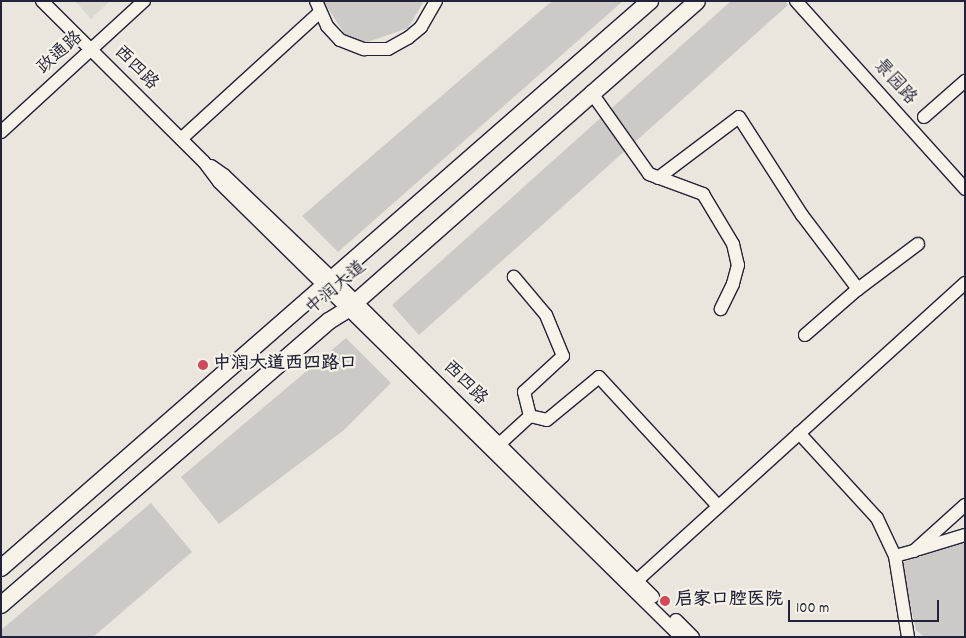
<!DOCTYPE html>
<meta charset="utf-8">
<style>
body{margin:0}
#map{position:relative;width:966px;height:638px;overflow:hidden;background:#eae6de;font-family:Dekko,"LXGW WenKai TC",sans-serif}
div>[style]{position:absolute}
.built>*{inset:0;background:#dbd8d2}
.green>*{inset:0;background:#cdc9c6}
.roads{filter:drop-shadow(1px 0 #22223b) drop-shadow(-1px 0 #22223b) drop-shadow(0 1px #22223b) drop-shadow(0 -1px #22223b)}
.minor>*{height:12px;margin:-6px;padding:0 6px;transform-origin:6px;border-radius:6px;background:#f7f3e8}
.major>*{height:16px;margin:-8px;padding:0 8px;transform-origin:8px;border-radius:8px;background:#f7f3e8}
.dots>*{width:14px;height:14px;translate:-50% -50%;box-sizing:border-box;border:2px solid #f7f3e8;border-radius:50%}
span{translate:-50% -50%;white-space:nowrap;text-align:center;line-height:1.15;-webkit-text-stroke:4.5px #f7f3e8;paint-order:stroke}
.street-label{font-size:18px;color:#22223b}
.poi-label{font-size:18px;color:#22223b;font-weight:700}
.left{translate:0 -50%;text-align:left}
.frame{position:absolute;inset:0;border:2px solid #22223b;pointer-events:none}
.scale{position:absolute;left:788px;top:600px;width:151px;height:22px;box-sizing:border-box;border:2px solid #22223b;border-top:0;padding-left:6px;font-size:15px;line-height:18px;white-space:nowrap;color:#22223b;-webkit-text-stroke:4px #f7f3e8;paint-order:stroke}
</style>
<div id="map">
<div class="built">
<i style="clip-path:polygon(75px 1px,110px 1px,91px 19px)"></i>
</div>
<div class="green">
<i style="clip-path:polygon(323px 1px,424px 1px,408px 28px,362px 44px,346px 36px)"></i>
<i style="clip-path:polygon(552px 1px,623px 1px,338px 252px,302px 216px)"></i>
<i style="clip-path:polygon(731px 1px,785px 1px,788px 5px,419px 335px,392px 305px)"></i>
<i style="clip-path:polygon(346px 338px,391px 383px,344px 430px,219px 524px,181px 477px)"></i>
<i style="clip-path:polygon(151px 503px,192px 552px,93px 637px,1px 637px,1px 630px)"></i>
<i style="clip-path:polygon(965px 541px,965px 637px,924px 637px,916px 630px,901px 563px)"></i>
</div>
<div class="roads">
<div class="minor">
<i style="left:42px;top:1px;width:228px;rotate:44.8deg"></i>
<i style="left:204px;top:162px;width:25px;rotate:53deg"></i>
<i style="left:219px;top:182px;width:648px;rotate:44.56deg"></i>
<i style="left:316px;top:1px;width:27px;rotate:66deg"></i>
<i style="left:327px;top:26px;width:19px;rotate:47deg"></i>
<i style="left:340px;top:40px;width:26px;rotate:21deg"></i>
<i style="left:364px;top:49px;width:24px"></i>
<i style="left:388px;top:49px;width:23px;rotate:-29deg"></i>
<i style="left:408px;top:38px;width:17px;rotate:-40deg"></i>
<i style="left:421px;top:27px;width:30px;rotate:-60deg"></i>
<i style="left:796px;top:1px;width:253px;rotate:48deg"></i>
<i style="left:591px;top:92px;width:100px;rotate:54.7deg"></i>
<i style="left:649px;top:174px;width:58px;rotate:20.3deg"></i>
<i style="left:703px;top:194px;width:58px;rotate:59deg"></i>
<i style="left:733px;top:244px;width:22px;rotate:77deg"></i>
<i style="left:738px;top:265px;width:20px;rotate:105deg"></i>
<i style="left:733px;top:284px;width:28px;rotate:116deg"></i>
<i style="left:924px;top:117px;width:55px;rotate:-41.3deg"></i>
<i style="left:1px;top:132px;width:194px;rotate:-42.5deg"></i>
<i style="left:181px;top:139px;width:187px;rotate:-42.4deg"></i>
<i style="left:211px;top:166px;width:16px;rotate:35deg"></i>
<i style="left:224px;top:175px;width:151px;rotate:43.7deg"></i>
<i style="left:333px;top:279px;width:451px;rotate:44.8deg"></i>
<i style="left:658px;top:178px;width:101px;rotate:-37deg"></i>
<i style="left:739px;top:117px;width:117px;rotate:57.3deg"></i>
<i style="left:802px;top:215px;width:93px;rotate:52.9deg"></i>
<i style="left:805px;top:335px;width:70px;rotate:-41deg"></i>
<i style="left:858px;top:289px;width:75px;rotate:-36.9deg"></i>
<i style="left:530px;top:416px;width:17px;rotate:13deg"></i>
<i style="left:547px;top:420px;width:67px;rotate:-39.6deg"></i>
<i style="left:599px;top:377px;width:176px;rotate:47.3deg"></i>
<i style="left:799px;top:433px;width:115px;rotate:47.5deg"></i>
<i style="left:877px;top:518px;width:42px;rotate:64.7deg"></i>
<i style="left:895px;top:556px;width:82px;rotate:80.9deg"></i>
<i style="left:494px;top:449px;width:49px;rotate:-42.5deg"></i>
<i style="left:530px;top:416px;width:25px;rotate:-104deg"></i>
<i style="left:524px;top:392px;width:53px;rotate:-42.7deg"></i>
<i style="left:563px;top:356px;width:44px;rotate:-112.5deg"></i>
<i style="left:546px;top:315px;width:50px;rotate:-130.1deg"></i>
<i style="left:919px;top:549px;width:48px;rotate:-16.9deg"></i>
<i style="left:895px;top:556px;width:20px;rotate:-15deg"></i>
<i style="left:914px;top:551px;width:69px;rotate:-42deg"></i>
<i style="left:632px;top:585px;width:450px;rotate:-42.2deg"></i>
<i style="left:676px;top:620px;width:24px;rotate:45deg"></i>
</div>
<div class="major">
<i style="left:1px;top:568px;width:862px;rotate:-41.14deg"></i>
<i style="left:1px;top:605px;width:434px;rotate:-40.9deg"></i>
<i style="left:329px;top:321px;width:22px;rotate:-32deg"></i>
<i style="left:348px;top:309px;width:465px;rotate:-41.4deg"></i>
</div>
</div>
<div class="dots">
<i style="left:203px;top:365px;background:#d1495b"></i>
<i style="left:665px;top:601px;background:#d1495b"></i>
</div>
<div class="street-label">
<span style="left:61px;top:54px;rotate:-42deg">政通路</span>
<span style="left:135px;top:69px;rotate:45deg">西四路</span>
<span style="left:894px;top:83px;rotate:48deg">景园路</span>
<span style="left:337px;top:289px;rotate:-40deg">中润大道</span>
<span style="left:464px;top:384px;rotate:45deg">西四路</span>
</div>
<div class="poi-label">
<span class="left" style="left:213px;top:365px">中润大道西四路口</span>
<span class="left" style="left:675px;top:601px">启家口腔医院</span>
</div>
<div class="frame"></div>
<div class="scale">100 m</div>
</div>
